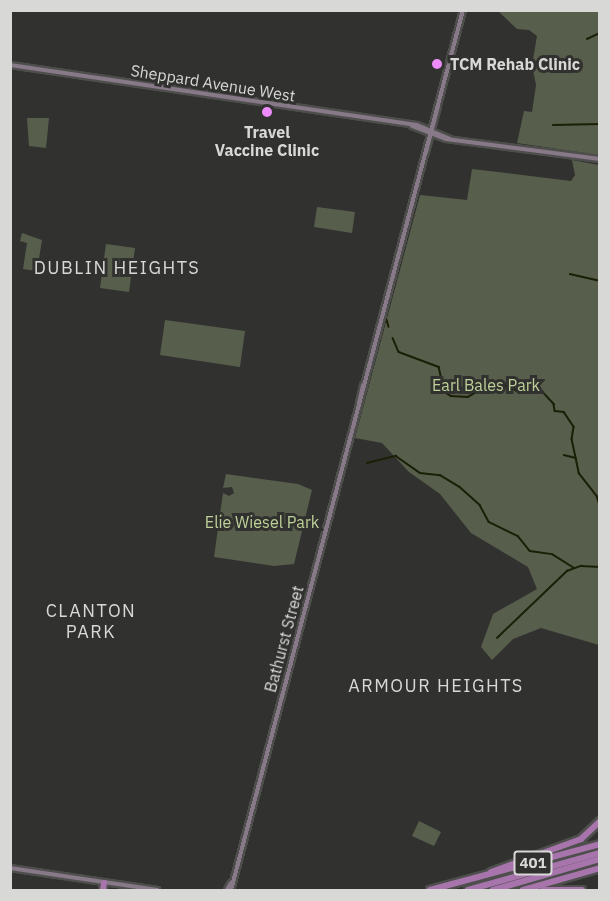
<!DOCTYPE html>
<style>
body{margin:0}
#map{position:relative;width:610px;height:901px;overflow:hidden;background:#31322f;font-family:"IBM Plex Sans",sans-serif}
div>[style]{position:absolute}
.green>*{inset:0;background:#585e4c}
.stream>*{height:1.5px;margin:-0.75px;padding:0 0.75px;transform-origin:0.75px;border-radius:0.75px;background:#192005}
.roads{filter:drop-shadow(2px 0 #4e4f4d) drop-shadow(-2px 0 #4e4f4d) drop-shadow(0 2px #4e4f4d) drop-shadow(0 -2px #4e4f4d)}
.secondary>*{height:4px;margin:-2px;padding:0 2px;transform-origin:2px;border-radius:2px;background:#887988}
.highway>*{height:6px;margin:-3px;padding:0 3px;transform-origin:3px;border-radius:3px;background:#a775ac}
.dots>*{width:16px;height:16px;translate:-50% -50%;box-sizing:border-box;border:3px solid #31322f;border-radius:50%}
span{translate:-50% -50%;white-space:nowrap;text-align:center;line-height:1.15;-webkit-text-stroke:6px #31322f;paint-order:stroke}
.shield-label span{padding:2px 4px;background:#31322f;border:2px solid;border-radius:4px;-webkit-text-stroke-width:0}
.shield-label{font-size:15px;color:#d8d8d7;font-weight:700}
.poi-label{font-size:16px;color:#d8d8d7;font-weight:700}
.left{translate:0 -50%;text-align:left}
.street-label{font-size:16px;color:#d8d8d7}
.park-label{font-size:16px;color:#bed199}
.neighbourhood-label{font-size:18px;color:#d8d8d7;letter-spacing:1.5px}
.frame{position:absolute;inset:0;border:12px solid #d8d8d7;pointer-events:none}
</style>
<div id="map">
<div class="green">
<i style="clip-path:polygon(498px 11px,599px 11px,599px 155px,517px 143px,524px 111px,532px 112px,536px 85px,532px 65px,537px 36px,529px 30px,517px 29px)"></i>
<i style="clip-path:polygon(27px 118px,49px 118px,46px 148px,29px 146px)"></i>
<i style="clip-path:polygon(572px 160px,599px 165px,599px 645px,541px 628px,513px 639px,492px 660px,481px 647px,493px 614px,537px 589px,528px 567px,471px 533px,440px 494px,409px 472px,382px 443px,355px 438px,420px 195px,467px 200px,472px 169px,571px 181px,575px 175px)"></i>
<i style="clip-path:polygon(317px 207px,355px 212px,352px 233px,314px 227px)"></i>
<i style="clip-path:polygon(22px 233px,42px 240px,37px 271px,23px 269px,27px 243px,20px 241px)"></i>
<i style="clip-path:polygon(106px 244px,135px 248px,129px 292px,100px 288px)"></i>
<i style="clip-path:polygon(165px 320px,245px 331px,240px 367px,160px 355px)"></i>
<i style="clip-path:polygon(226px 474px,298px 484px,312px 490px,294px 564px,274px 566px,214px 557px,223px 493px,229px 496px,234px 493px,232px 487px,223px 488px)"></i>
<i style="clip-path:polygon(419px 821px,441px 832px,434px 846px,412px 836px)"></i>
</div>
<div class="stream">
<i style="left:587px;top:39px;width:14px;rotate:-25deg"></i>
<i style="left:553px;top:125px;width:47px;rotate:-1.2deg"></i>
<i style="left:570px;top:274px;width:31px;rotate:13deg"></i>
<i style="left:387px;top:320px;width:7px;rotate:74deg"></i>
<i style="left:393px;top:338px;width:15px;rotate:67deg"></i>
<i style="left:399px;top:352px;width:43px;rotate:20.6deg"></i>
<i style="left:439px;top:367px;width:26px;rotate:77deg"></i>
<i style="left:445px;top:392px;width:7px;rotate:34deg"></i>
<i style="left:451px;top:396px;width:17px;rotate:3deg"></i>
<i style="left:468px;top:397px;width:20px;rotate:-30deg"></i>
<i style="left:485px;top:387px;width:11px;rotate:22deg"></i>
<i style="left:495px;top:391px;width:14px;rotate:-25deg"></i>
<i style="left:508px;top:385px;width:14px;rotate:34deg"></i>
<i style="left:520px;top:393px;width:15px;rotate:-20deg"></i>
<i style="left:534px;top:388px;width:9px;rotate:21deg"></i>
<i style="left:542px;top:391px;width:18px;rotate:47deg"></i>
<i style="left:554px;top:404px;width:7px;rotate:82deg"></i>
<i style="left:555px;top:411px;width:9px;rotate:6deg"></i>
<i style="left:564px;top:412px;width:18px;rotate:56deg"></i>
<i style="left:574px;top:427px;width:12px;rotate:99deg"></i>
<i style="left:572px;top:439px;width:35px;rotate:78deg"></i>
<i style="left:579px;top:473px;width:29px;rotate:52deg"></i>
<i style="left:597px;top:496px;width:9px;rotate:72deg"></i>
<i style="left:564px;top:455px;width:12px;rotate:14deg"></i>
<i style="left:367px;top:463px;width:30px;rotate:-14deg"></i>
<i style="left:396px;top:456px;width:29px;rotate:35deg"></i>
<i style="left:420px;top:473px;width:20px;rotate:6deg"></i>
<i style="left:440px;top:475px;width:23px;rotate:31deg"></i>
<i style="left:460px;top:487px;width:27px;rotate:42deg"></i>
<i style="left:480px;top:505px;width:19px;rotate:62deg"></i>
<i style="left:489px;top:522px;width:32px;rotate:26deg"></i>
<i style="left:518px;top:536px;width:19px;rotate:51deg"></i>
<i style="left:530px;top:551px;width:22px;rotate:8deg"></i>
<i style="left:552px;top:554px;width:26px;rotate:32deg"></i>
<i style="left:497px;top:638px;width:97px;rotate:-43.7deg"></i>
<i style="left:567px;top:571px;width:15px;rotate:-20deg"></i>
<i style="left:581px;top:566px;width:19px;rotate:3deg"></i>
</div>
<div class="roads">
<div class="secondary">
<i style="left:10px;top:65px;width:411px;rotate:8.4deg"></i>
<i style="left:417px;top:125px;width:36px;rotate:23deg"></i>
<i style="left:412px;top:126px;width:36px;rotate:21deg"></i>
<i style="left:446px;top:139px;width:155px;rotate:7.4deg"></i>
<i style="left:426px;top:152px;width:48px;rotate:-75.4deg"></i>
<i style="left:359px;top:403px;width:18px;rotate:-77deg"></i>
<i style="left:10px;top:868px;width:149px;rotate:8.5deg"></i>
<i style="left:227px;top:890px;width:8px;rotate:-60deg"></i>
<i style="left:231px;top:890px;width:910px;rotate:-75.23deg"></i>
</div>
<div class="highway">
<i style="left:491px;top:872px;width:96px;rotate:-20.1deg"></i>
<i style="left:581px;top:839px;width:26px;rotate:-43deg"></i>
<i style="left:103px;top:890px;width:7px;rotate:-82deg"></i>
<i style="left:430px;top:890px;width:176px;rotate:-15.1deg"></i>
<i style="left:468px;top:890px;width:137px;rotate:-15.7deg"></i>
<i style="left:493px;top:890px;width:111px;rotate:-16.2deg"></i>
<i style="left:523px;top:890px;width:80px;rotate:-15.9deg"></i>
<i style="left:543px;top:890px;width:39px"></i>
</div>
</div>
<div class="dots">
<i style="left:437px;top:64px;background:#ed8cf9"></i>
<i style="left:267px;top:112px;background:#ed8cf9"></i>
</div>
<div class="shield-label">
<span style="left:533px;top:863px">401</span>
</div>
<div class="poi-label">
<span class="left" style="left:450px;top:64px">TCM Rehab Clinic</span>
<span style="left:267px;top:141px">Travel<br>Vaccine Clinic</span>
</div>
<div class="street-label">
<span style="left:213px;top:83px;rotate:9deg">Sheppard Avenue West</span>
<span style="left:284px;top:639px;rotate:-75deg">Bathurst Street</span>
</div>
<div class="park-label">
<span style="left:486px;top:385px">Earl Bales Park</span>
<span style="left:262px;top:522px">Elie Wiesel Park</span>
</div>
<div class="neighbourhood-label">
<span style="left:117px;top:268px">DUBLIN HEIGHTS</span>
<span style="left:91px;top:622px">CLANTON<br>PARK</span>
<span style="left:436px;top:686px">ARMOUR HEIGHTS</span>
</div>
<div class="frame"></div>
</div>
